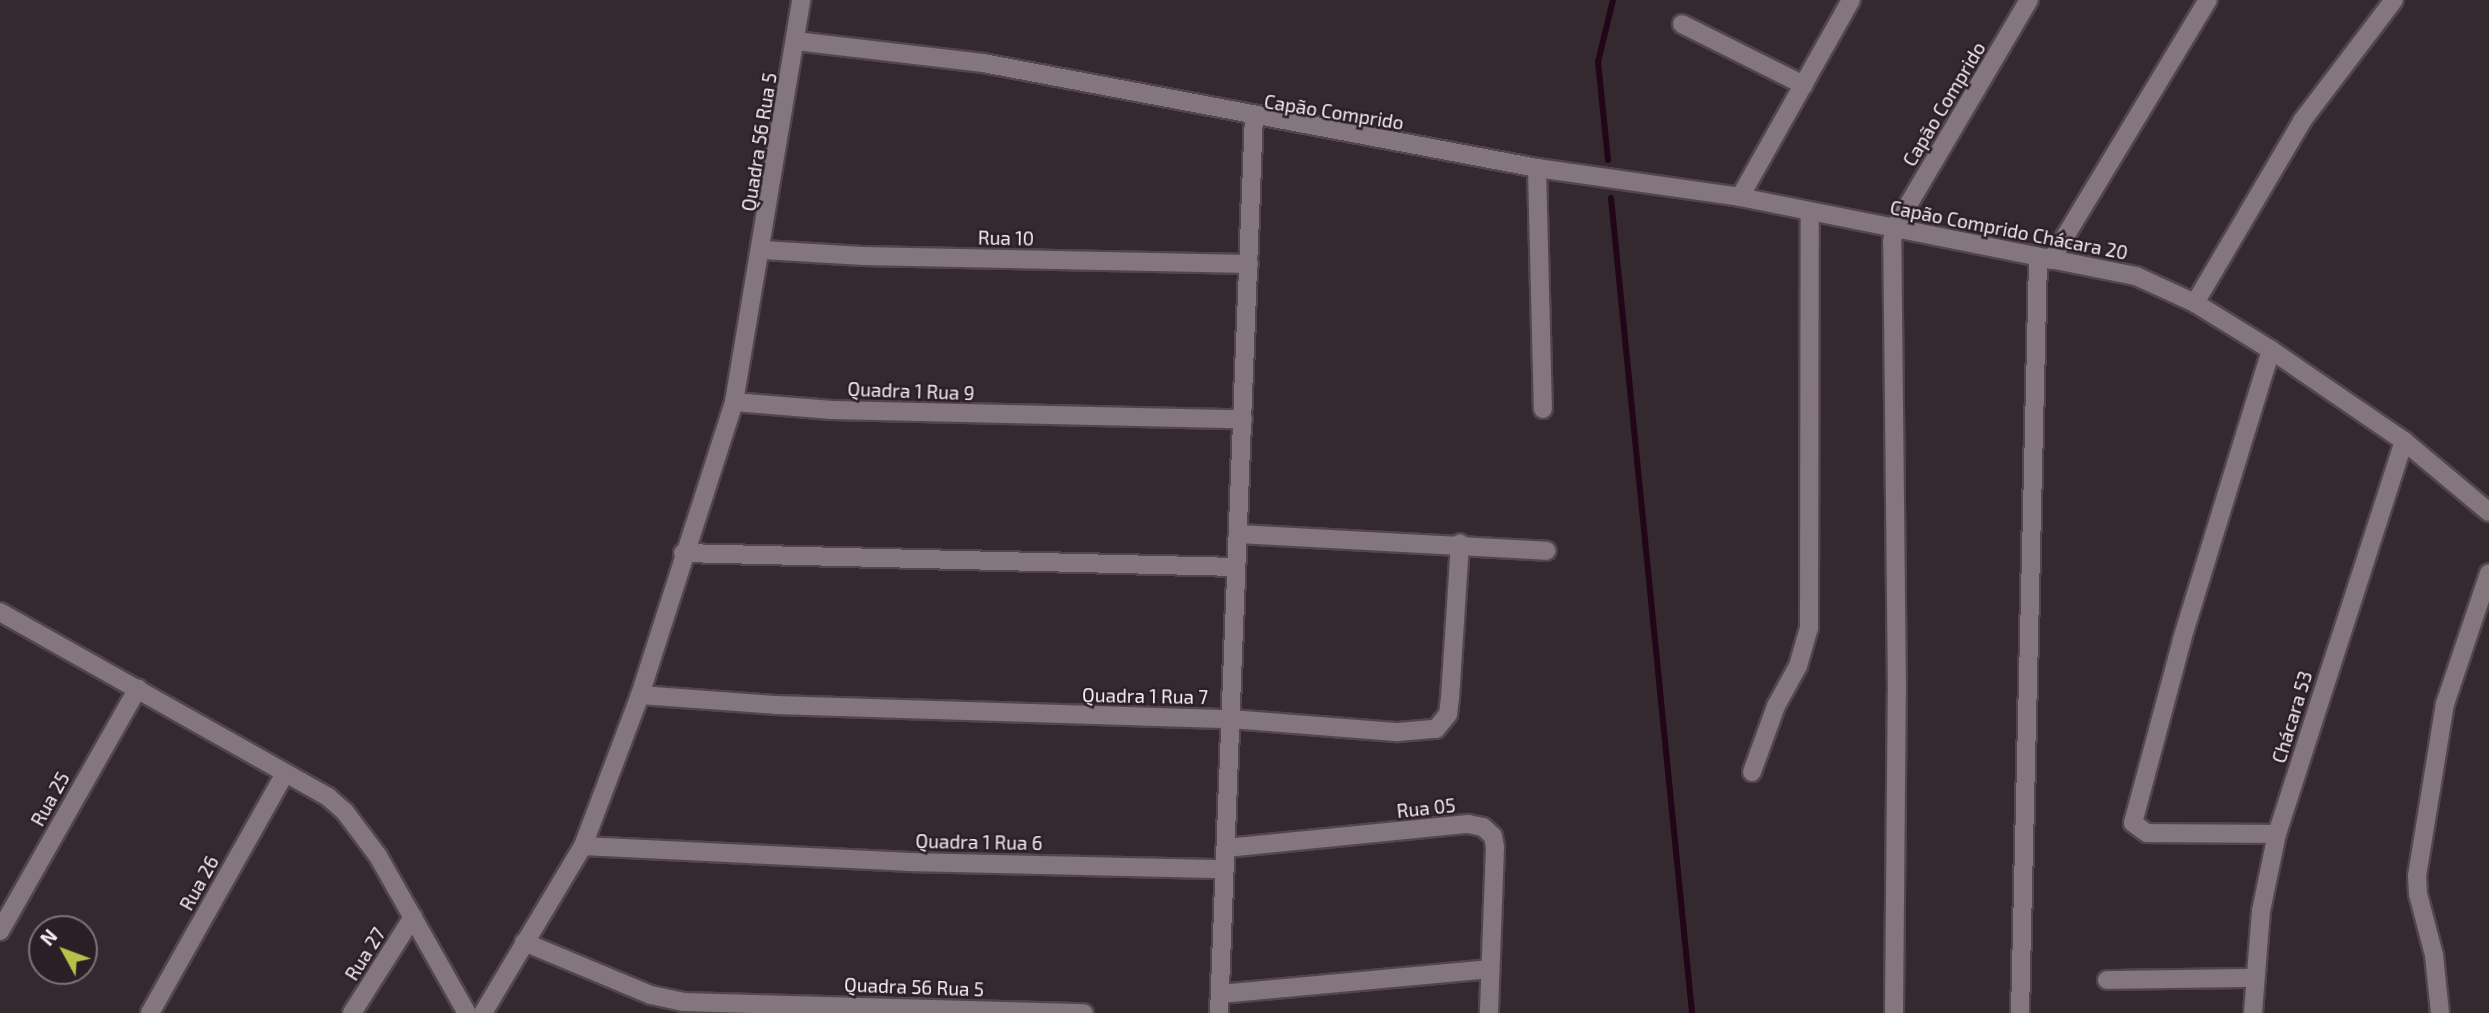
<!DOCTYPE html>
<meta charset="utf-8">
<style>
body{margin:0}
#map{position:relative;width:2489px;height:1013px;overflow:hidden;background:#34292f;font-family:"Exo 2",sans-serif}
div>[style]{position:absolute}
.stream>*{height:6px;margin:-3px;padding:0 3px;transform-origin:3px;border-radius:3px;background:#210618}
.roads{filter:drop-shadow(2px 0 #50464c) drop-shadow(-2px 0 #50464c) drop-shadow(0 2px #50464c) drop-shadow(0 -2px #50464c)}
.minor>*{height:18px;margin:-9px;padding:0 9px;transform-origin:9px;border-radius:9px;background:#83767d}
span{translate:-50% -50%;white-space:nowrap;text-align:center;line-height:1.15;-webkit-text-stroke:5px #2a1f25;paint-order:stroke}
.street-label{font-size:19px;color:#f6eff3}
.north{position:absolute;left:28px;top:915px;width:70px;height:70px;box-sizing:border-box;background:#2a1f25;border:2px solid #7c7277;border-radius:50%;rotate:311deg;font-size:19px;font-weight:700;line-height:28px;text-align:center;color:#f6eff3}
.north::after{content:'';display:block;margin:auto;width:24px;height:32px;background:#b6c149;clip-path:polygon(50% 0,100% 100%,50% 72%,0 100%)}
</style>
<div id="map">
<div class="stream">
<i style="left:1608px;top:160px;width:99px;rotate:-95.8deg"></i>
<i style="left:1598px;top:62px;width:64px;rotate:-76.4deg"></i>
<i style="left:1611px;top:198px;width:819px;rotate:84.32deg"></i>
</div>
<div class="roads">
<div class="minor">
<i style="left:1682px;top:24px;width:136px;rotate:26.6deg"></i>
<i style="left:796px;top:41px;width:188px;rotate:6.7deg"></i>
<i style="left:983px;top:63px;width:564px;rotate:10.73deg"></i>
<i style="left:1537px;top:168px;width:205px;rotate:8.1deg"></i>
<i style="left:1740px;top:197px;width:404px;rotate:11.3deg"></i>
<i style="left:2136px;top:276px;width:65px;rotate:24.6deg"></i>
<i style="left:2195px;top:303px;width:89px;rotate:31.7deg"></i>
<i style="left:2271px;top:350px;width:161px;rotate:34.4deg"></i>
<i style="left:2404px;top:441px;width:111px;rotate:39.9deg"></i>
<i style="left:1537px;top:168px;width:241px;rotate:88.6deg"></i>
<i style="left:1740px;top:197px;width:226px;rotate:-60.6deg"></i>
<i style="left:763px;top:250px;width:100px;rotate:3.4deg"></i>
<i style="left:863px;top:256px;width:386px;rotate:1.2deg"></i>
<i style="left:2051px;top:260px;width:304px;rotate:-58.9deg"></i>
<i style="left:2195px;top:303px;width:211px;rotate:-59.5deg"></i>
<i style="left:2302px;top:121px;width:152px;rotate:-52.8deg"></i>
<i style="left:2271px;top:350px;width:303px;rotate:107.1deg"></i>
<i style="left:2182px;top:640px;width:189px;rotate:105deg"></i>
<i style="left:2133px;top:823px;width:17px;rotate:36deg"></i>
<i style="left:2147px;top:833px;width:130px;rotate:0.4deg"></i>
<i style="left:734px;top:402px;width:98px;rotate:4.7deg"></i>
<i style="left:832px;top:410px;width:411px;rotate:1.3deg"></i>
<i style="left:1238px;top:534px;width:309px;rotate:3.1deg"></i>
<i style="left:683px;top:553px;width:552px;rotate:1.45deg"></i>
<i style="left:0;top:612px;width:377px;rotate:29.4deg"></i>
<i style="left:328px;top:797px;width:23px;rotate:41deg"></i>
<i style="left:345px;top:812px;width:55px;rotate:53.1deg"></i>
<i style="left:378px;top:856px;width:180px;rotate:60.5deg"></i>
<i style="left:640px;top:695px;width:135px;rotate:4.2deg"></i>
<i style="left:775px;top:705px;width:456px;rotate:1.8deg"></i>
<i style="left:1231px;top:719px;width:168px;rotate:4.5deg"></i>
<i style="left:1398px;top:732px;width:38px;rotate:-5deg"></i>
<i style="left:1436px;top:729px;width:19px;rotate:-51deg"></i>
<i style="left:1448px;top:714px;width:16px;rotate:-83deg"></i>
<i style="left:1450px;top:698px;width:155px;rotate:-86.3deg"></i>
<i style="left:1752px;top:772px;width:70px;rotate:-70deg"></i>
<i style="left:1776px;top:706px;width:46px;rotate:-61.2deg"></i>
<i style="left:1798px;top:666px;width:40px;rotate:-74deg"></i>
<i style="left:1809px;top:628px;width:414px;rotate:-89.9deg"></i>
<i style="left:583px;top:846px;width:324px;rotate:2.8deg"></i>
<i style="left:907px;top:862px;width:317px;rotate:1.3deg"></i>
<i style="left:1226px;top:848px;width:243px;rotate:-5.7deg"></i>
<i style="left:1468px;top:824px;width:15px;rotate:11deg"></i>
<i style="left:1483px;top:827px;width:13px;rotate:42deg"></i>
<i style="left:1493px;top:836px;width:11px;rotate:80deg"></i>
<i style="left:1495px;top:847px;width:166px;rotate:92.1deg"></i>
<i style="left:0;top:931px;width:279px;rotate:-60.4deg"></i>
<i style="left:524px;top:942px;width:138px;rotate:22.7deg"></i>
<i style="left:651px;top:995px;width:33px;rotate:12deg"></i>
<i style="left:683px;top:1002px;width:401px;rotate:1.6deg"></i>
<i style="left:2107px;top:980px;width:146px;rotate:-0.8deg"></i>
<i style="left:1221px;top:994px;width:270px;rotate:-5.3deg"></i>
<i style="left:150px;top:1013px;width:275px;rotate:-60.6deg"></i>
<i style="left:352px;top:1013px;width:114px;rotate:-57.6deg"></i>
<i style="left:483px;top:1013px;width:195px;rotate:-59.1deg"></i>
<i style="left:583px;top:846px;width:161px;rotate:-69.3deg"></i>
<i style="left:640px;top:695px;width:308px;rotate:-72.2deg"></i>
<i style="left:734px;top:402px;width:408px;rotate:-80.5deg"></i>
<i style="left:1219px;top:1013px;width:898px;rotate:-87.77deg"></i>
<i style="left:1894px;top:1013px;width:320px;rotate:-89.5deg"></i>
<i style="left:1897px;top:693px;width:450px;rotate:-90.6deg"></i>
<i style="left:1892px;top:243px;width:14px;rotate:-82deg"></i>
<i style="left:1894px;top:229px;width:266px;rotate:-59.5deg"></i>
<i style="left:2020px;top:1013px;width:755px;rotate:-88.63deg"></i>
<i style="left:2253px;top:1013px;width:102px;rotate:-85.5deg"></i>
<i style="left:2261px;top:911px;width:79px;rotate:-78.3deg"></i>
<i style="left:2277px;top:834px;width:413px;rotate:-72.1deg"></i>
<i style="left:2440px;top:1013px;width:58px;rotate:-95.9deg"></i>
<i style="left:2434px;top:955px;width:63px;rotate:-104.7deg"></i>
<i style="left:2418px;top:894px;width:18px;rotate:-93deg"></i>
<i style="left:2417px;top:876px;width:174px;rotate:-80.8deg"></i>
<i style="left:2445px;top:704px;width:138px;rotate:-71.4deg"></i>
</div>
</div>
<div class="street-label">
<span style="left:1944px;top:104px;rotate:-59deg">Capão Comprido</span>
<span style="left:1334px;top:112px;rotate:9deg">Capão Comprido</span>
<span style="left:759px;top:142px;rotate:-81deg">Quadra 56 Rua 5</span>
<span style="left:2009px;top:230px;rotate:11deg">Capão Comprido Chácara 20</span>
<span style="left:1006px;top:238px;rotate:1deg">Rua 10</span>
<span style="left:911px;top:391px;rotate:2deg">Quadra 1 Rua 9</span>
<span style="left:1145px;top:696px;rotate:1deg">Quadra 1 Rua 7</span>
<span style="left:2292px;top:717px;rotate:-73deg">Chácara 53</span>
<span style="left:50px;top:799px;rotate:-61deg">Rua 25</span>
<span style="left:1426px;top:808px;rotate:-6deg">Rua 05</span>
<span style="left:979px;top:842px;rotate:1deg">Quadra 1 Rua 6</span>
<span style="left:199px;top:883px;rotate:-61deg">Rua 26</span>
<span style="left:365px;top:954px;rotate:-58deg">Rua 27</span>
<span style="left:914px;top:987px;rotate:2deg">Quadra 56 Rua 5</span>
</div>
<div class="north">N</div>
</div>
